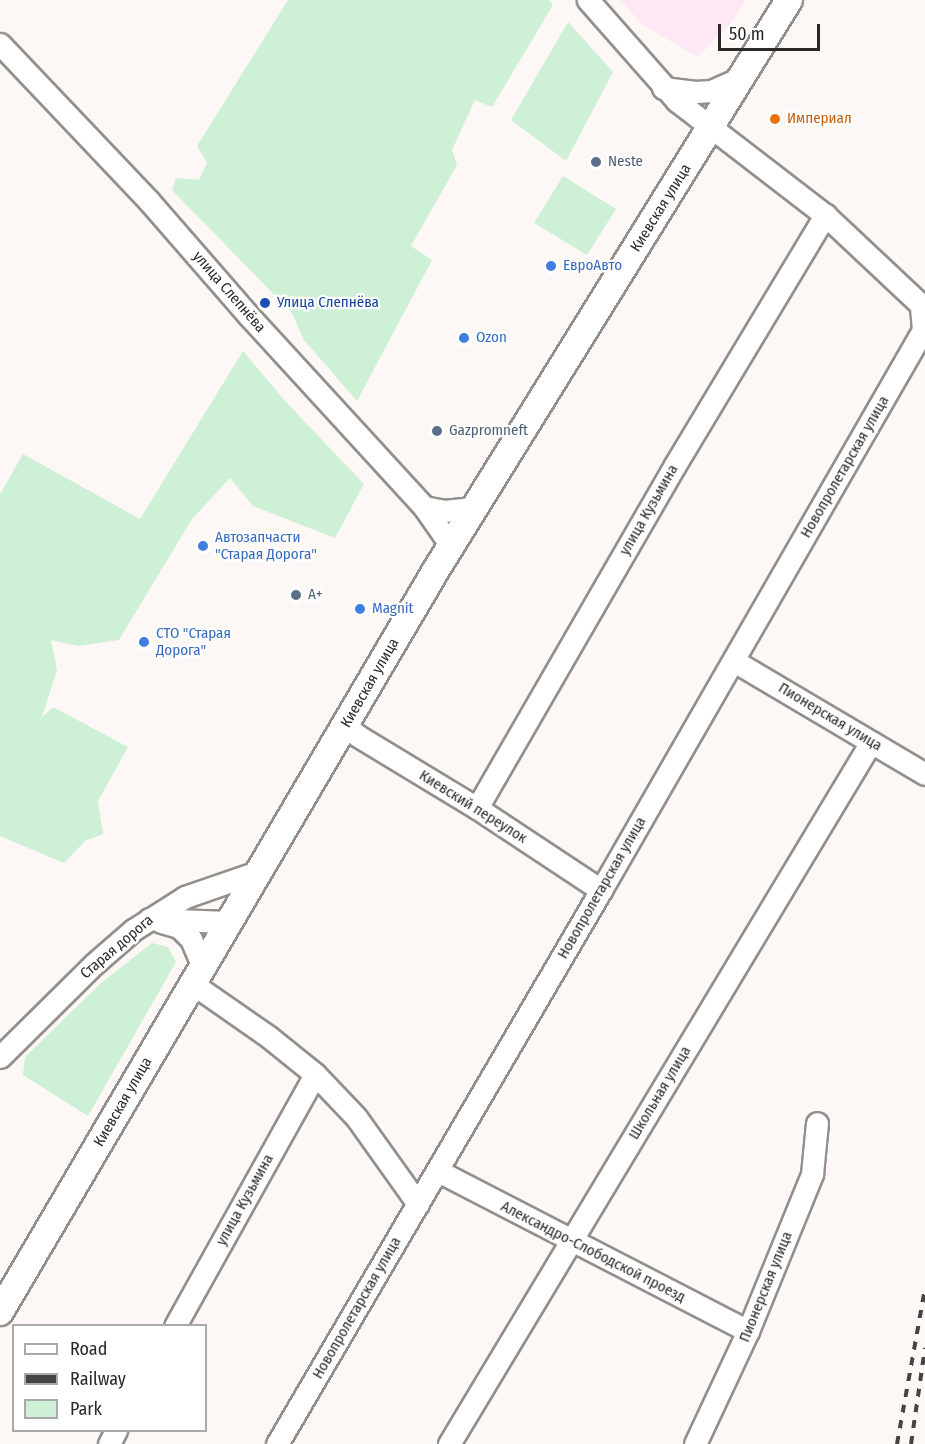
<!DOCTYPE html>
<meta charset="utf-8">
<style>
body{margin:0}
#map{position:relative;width:925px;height:1444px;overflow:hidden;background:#fdf8f5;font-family:"Fira Sans Condensed",sans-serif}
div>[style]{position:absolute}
.commercial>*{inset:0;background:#fee8f6}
.green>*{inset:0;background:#cdf0d6}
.roads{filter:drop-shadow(2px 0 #938f8c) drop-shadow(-2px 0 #938f8c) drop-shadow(0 2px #938f8c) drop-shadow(0 -2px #938f8c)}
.minor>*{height:21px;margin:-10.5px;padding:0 10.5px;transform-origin:10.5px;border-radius:10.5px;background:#fff}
.major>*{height:26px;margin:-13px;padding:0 13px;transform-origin:13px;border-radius:13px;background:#fff}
.rail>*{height:4px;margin-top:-2px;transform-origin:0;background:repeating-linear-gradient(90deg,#474544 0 8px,transparent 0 16px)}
.dots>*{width:16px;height:16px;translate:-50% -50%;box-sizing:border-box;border:3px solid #fff;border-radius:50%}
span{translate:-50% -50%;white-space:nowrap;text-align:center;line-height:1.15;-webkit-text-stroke:4.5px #fff;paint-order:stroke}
.food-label{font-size:15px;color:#c56008}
.left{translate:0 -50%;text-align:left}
.service-label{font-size:15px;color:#4e5e75}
.street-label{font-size:15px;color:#2b2928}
.shop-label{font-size:15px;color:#366cbe}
.transit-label{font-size:15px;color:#164399}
.legend{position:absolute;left:12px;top:1324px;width:195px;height:108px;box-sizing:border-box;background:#fff;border:2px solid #aaa9a9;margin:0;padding:8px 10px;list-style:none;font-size:18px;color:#2b2928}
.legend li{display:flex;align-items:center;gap:12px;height:30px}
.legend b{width:30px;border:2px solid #aaa9a9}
.scale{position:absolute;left:718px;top:24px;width:102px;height:27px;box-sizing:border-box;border:3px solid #2b2928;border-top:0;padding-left:8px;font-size:18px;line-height:21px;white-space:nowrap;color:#2b2928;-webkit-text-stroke:4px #fff;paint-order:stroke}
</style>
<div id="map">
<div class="commercial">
<i style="clip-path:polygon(621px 0,746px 0,731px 23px,698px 57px,641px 24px)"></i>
</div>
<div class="green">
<i style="clip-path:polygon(288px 0,549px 0,553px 5px,492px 107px,475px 100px,452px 150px,457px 165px,411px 246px,432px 260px,357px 401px,304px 340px,292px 313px,172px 190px,176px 178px,199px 180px,207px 163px,197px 146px)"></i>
<i style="clip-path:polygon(568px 22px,613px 72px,566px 161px,511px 120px)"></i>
<i style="clip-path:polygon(563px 176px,616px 209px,587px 255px,534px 223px)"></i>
<i style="clip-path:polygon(243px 351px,286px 402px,364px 484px,335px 538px,253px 506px,230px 478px,192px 519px,119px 640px,78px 646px,51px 640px,57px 670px,42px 717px,53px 707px,128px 747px,98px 801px,103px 834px,85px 841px,64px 863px,0 836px,0 494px,23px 454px,140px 519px)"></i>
<i style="clip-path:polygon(152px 943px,168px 947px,176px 962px,88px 1116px,23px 1075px,25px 1057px,101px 983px)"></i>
</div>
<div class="roads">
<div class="minor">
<i style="left:0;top:44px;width:216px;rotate:46.5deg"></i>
<i style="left:149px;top:201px;width:152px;rotate:49deg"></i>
<i style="left:249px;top:316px;width:259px;rotate:47.5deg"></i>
<i style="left:424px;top:507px;width:47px;rotate:55.3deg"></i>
<i style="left:663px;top:88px;width:33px;rotate:7deg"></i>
<i style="left:696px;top:92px;width:15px;rotate:-4deg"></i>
<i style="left:711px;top:91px;width:32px;rotate:-24deg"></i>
<i style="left:424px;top:507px;width:20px;rotate:11deg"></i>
<i style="left:444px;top:511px;width:31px;rotate:-6deg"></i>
<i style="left:734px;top:661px;width:222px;rotate:30.6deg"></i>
<i style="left:345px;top:725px;width:17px;rotate:40deg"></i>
<i style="left:358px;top:736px;width:139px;rotate:31.2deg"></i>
<i style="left:477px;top:808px;width:149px;rotate:33.5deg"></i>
<i style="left:477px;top:808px;width:396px;rotate:-60deg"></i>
<i style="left:675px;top:465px;width:292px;rotate:-59deg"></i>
<i style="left:149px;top:919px;width:79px;rotate:2.2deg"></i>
<i style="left:161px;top:922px;width:19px;rotate:16deg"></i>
<i style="left:179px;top:927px;width:17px;rotate:45deg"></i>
<i style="left:191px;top:939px;width:30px;rotate:67deg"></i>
<i style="left:193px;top:984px;width:93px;rotate:34.9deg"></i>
<i style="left:269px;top:1037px;width:59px;rotate:38.8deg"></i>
<i style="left:315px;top:1074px;width:59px;rotate:46.4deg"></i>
<i style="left:356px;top:1117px;width:107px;rotate:54.5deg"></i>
<i style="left:0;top:1057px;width:132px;rotate:-44.7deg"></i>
<i style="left:94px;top:964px;width:52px;rotate:-41.1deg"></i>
<i style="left:133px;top:930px;width:62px;rotate:-32.4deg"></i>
<i style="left:185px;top:897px;width:76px;rotate:-19.1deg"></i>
<i style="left:438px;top:1171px;width:349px;rotate:27.3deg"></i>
<i style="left:175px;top:1326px;width:288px;rotate:-60.9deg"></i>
<i style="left:109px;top:1444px;width:16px;rotate:-63deg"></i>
<i style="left:277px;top:1444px;width:642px;rotate:-59.68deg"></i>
<i style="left:601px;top:890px;width:646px;rotate:-60.1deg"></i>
<i style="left:923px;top:330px;width:25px;rotate:-95deg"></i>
<i style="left:921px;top:305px;width:132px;rotate:-136.8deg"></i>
<i style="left:825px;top:215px;width:187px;rotate:-142.4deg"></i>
<i style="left:677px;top:101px;width:135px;rotate:-131.4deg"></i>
<i style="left:449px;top:1444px;width:819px;rotate:-58.99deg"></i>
<i style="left:695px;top:1444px;width:125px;rotate:-64.9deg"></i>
<i style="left:748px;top:1331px;width:170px;rotate:-67.8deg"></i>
<i style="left:812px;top:1174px;width:51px;rotate:-84.4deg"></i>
</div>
<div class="major">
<i style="left:0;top:1312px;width:861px;rotate:-59.56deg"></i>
<i style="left:436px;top:570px;width:670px;rotate:-58.23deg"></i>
</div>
</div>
<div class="rail">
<i style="left:897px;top:1444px;width:158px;rotate:-79.8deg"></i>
<i style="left:911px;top:1444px;width:97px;rotate:-81.7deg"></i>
</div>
<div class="dots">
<i style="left:775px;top:119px;background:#e8710a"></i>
<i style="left:596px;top:162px;background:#5c6f8a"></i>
<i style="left:551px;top:266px;background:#3f7fe0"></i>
<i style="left:265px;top:303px;background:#1a4fb4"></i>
<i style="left:464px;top:338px;background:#3f7fe0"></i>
<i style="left:437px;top:431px;background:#5c6f8a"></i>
<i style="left:203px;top:546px;background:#3f7fe0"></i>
<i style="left:296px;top:595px;background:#5c6f8a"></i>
<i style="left:360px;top:609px;background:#3f7fe0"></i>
<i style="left:144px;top:642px;background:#3f7fe0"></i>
</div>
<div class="food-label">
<span class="left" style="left:787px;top:119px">Империал</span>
</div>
<div class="service-label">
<span class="left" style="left:608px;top:162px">Neste</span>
<span class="left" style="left:449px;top:431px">Gazpromneft</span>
<span class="left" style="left:308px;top:595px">А+</span>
</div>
<div class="street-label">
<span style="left:661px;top:208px;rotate:-58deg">Киевская улица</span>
<span style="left:229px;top:292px;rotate:49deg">улица Слепнёва</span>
<span style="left:845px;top:467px;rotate:-60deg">Новопролетарская улица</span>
<span style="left:649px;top:510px;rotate:-60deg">улица Кузьмина</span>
<span style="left:370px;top:683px;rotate:-60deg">Киевская улица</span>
<span style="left:830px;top:717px;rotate:31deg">Пионерская улица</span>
<span style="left:473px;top:807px;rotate:32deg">Киевский переулок</span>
<span style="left:602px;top:888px;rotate:-60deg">Новопролетарская улица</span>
<span style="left:117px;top:947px;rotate:-40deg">Старая дорога</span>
<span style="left:660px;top:1093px;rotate:-59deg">Школьная улица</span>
<span style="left:123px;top:1102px;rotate:-60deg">Киевская улица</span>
<span style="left:245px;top:1200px;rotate:-61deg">улица Кузьмина</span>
<span style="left:593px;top:1252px;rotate:27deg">Александро-Слободской проезд</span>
<span style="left:766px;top:1287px;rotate:-68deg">Пионерская улица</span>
<span style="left:357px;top:1308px;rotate:-60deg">Новопролетарская улица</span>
</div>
<div class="shop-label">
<span class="left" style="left:563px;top:266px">ЕвроАвто</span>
<span class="left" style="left:476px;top:338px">Ozon</span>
<span class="left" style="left:215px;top:546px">Автозапчасти<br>"Старая Дорога"</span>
<span class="left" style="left:372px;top:609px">Magnit</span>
<span class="left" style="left:156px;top:642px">СТО "Старая<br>Дорога"</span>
</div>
<div class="transit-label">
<span class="left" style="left:277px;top:303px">Улица Слепнёва</span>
</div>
<ul class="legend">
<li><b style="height:8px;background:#fff"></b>Road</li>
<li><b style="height:8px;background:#474544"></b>Railway</li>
<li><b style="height:16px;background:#cdf0d6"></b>Park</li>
</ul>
<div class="scale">50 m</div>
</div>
